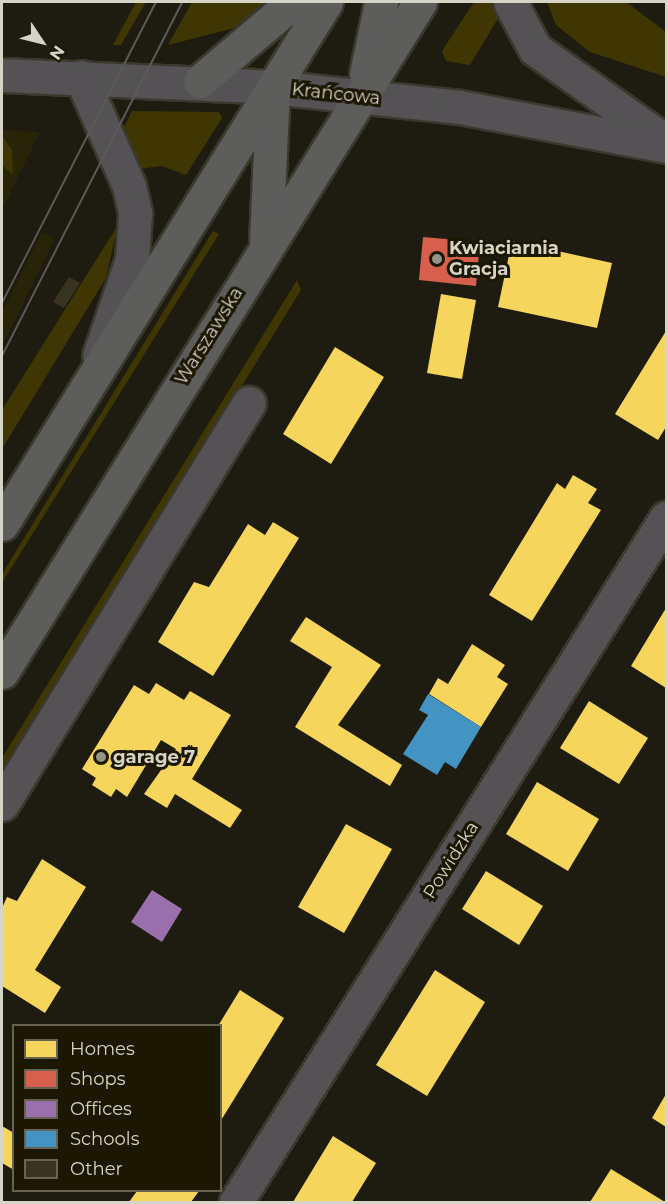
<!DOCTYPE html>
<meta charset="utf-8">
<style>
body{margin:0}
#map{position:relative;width:668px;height:1204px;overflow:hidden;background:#1e1c10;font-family:Montserrat,sans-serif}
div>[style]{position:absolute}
.built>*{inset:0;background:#282408}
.green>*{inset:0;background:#3f3603}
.homes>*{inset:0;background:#f6d55c}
.shops>*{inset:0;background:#d6604d}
.offices>*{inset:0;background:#9970ab}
.schools>*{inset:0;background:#4393c3}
.building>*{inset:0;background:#383421}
.roads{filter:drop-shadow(2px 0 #3b392e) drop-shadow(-2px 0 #3b392e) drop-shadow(0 2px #3b392e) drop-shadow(0 -2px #3b392e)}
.minor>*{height:33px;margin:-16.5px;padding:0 16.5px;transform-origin:16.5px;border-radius:16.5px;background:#545254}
.major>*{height:33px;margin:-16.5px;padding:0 16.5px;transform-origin:16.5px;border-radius:16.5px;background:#5d5d5c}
.tram>*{height:1.5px;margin:-0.75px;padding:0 0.75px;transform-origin:0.75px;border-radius:0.75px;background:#5b5a56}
.dots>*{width:16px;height:16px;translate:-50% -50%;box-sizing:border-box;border:3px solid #1b1703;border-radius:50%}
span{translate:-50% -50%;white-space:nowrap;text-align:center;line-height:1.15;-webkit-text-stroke:6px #1b1703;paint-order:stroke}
.street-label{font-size:18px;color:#d6d4c7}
.poi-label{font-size:18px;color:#d6d4c7;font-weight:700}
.left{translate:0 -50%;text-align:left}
.frame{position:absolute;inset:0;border:3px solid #d6d4c7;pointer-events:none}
.legend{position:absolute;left:12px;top:1024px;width:210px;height:168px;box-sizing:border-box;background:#1b1703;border:2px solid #666351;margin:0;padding:8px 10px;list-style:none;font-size:18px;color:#d6d4c7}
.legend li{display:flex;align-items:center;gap:12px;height:30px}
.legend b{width:30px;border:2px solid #666351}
.north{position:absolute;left:12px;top:12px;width:60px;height:60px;-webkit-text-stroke:4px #1b1703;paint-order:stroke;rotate:125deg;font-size:16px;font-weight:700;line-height:24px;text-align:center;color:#d6d4c7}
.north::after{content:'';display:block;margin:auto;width:21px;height:27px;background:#d6d4c7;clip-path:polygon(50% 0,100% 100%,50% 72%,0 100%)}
</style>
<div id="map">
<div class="built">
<i style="clip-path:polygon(2px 130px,40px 132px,2px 210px)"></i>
<i style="clip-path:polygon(42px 232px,55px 239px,2px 346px,2px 313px)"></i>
</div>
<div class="green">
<i style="clip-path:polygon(136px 2px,146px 2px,121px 45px,113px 45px)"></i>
<i style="clip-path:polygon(192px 2px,268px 2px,234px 28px,168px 45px)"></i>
<i style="clip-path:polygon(474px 2px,494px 2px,499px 17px,470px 65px,446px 61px,442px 51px)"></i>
<i style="clip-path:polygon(547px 2px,626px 2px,666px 32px,666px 77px,590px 52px,556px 25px)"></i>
<i style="clip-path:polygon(132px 111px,219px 112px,222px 118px,186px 175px,162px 166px,138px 169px,118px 139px)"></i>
<i style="clip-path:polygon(2px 136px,12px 150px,13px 175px,2px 165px)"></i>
<i style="clip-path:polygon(118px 225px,106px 278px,2px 449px,2px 410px)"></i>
<i style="clip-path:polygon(213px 231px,219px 234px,2px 583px,2px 574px)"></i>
<i style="clip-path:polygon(297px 280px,301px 290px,2px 775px,2px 758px)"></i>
</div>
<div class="homes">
<i style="clip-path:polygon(512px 241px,612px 263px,597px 328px,498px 307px)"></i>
<i style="clip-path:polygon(441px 294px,476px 300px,462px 379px,427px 373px)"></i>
<i style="clip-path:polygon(666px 331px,666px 427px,658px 440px,615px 414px)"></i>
<i style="clip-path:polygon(335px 347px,384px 377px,331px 464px,283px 434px)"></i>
<i style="clip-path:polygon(573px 475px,597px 489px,588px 503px,601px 510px,532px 621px,489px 595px,557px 483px,565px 489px)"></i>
<i style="clip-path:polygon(273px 522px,299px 538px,213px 676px,158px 642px,194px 582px,209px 587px,248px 524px,265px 535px)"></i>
<i style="clip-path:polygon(666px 608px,666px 688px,631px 666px)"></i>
<i style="clip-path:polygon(306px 617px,381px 665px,338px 725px,402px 765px,390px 786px,295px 727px,332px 667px,290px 641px)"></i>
<i style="clip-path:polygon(472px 644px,505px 665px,497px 677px,508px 684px,481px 727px,429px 694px,438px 678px,448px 684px)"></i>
<i style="clip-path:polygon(156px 683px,184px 700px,190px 691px,231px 715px,192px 779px,242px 810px,230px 828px,175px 794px,167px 808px,144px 794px,176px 749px,161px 740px,127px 797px,116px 789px,111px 797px,92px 785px,96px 778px,82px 769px,134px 685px,149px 694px)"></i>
<i style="clip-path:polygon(589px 701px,648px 738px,619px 784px,560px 748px)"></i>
<i style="clip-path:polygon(537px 782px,599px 819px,568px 871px,506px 834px)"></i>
<i style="clip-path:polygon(346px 824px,392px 849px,344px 933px,298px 907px)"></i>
<i style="clip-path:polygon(42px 859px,86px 887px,35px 970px,61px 987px,45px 1013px,2px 986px,2px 908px,7px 897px,17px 901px)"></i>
<i style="clip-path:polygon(486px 871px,543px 906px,519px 945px,462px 909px)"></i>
<i style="clip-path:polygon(435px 970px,485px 1002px,427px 1096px,376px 1065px)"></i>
<i style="clip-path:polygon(240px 990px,284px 1018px,220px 1122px,218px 1026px)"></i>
<i style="clip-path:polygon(666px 1094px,666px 1127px,652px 1118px)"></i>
<i style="clip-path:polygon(2px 1126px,14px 1133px,14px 1170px,2px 1163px)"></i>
<i style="clip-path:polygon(333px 1136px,376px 1163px,352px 1202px,293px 1202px)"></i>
<i style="clip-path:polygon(611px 1169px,665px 1202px,590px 1202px)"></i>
<i style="clip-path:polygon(137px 1191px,199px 1191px,191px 1202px,129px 1202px)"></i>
</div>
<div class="shops">
<i style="clip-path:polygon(423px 237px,480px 242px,476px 286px,419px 280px)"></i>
</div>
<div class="offices">
<i style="clip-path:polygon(152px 890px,182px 909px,162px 942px,131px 922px)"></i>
</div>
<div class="schools">
<i style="clip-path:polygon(428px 694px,481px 727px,456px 769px,445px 762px,437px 775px,403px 754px,428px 715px,419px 710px)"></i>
</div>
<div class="building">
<i style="clip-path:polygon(69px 277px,80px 283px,64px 308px,53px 302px)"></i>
</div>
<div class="roads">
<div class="minor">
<i style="left:510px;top:2px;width:53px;rotate:62deg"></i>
<i style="left:535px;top:49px;width:156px;rotate:35.3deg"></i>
<i style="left:2px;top:75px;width:271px;rotate:2.5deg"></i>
<i style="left:273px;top:87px;width:188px;rotate:6.1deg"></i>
<i style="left:460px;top:107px;width:210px;rotate:10.7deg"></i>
<i style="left:81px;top:77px;width:119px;rotate:66.2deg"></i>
<i style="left:129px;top:186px;width:28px;rotate:77deg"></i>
<i style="left:135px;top:213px;width:46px;rotate:93.7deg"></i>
<i style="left:132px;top:259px;width:102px;rotate:108.8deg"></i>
<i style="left:2px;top:804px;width:471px;rotate:-58.4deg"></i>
<i style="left:236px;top:1202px;width:808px;rotate:-57.84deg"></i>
</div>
<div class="major">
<i style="left:366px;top:74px;width:74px;rotate:-78.2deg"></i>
<i style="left:200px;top:81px;width:122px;rotate:-40.3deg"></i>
<i style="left:266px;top:241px;width:152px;rotate:-87.4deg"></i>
<i style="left:2px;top:524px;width:614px;rotate:-58.17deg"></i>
<i style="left:2px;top:672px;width:790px;rotate:-58.04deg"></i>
</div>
</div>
<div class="tram">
<i style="left:2px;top:303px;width:338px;rotate:-62.9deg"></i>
<i style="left:2px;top:356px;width:397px;rotate:-63deg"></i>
</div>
<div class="dots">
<i style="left:437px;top:259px;background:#969487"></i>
<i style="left:101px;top:757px;background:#969487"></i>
</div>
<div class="street-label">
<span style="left:336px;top:94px;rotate:6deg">Krańcowa</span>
<span style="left:209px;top:336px;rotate:-58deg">Warszawska</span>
<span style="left:451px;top:860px;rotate:-58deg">Powidzka</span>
</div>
<div class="poi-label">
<span class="left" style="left:449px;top:259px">Kwiaciarnia<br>Gracja</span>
<span class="left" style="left:113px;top:757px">garage 7</span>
</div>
<div class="frame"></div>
<ul class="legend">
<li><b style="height:16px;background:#f6d55c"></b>Homes</li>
<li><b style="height:16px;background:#d6604d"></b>Shops</li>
<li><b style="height:16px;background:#9970ab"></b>Offices</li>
<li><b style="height:16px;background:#4393c3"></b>Schools</li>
<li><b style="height:16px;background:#383421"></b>Other</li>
</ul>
<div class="north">N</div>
</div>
